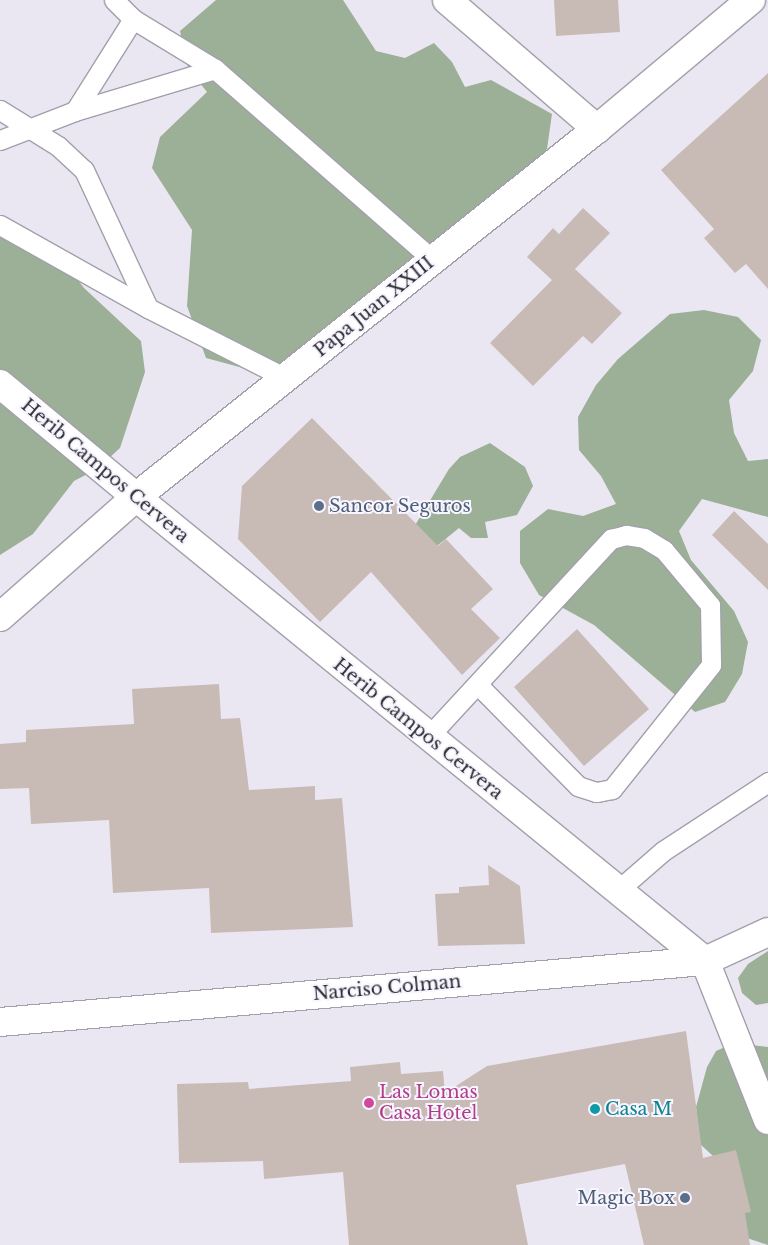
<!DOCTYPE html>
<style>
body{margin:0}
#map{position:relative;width:768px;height:1245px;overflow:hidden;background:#eae7f3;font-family:"Libre Baskerville",serif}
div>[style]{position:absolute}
.forest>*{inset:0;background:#9bb097}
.building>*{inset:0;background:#c8bbb6}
.roads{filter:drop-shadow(1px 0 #a2a0ab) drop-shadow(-1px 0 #a2a0ab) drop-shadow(0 1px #a2a0ab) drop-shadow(0 -1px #a2a0ab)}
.service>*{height:19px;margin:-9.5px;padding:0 9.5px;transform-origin:9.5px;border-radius:9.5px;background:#fff}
.minor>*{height:28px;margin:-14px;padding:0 14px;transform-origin:14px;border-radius:14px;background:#fff}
.tertiary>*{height:28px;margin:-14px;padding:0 14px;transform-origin:14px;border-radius:14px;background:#fff}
.dots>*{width:14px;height:14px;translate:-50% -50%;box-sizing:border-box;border:2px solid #f7f5ff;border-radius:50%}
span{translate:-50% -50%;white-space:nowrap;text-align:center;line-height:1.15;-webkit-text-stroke:4px #f7f5ff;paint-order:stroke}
.street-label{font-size:18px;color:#2b2a2f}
.service-label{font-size:18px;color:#4e5e75}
.left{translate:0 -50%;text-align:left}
.right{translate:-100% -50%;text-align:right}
.hotel-label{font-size:18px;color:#b23c85}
.culture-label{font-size:18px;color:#0d838f}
</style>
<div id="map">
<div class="forest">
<i style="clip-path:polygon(216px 0,343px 0,376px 51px,405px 58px,434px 43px,452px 62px,465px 87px,491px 80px,552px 114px,547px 149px,519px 184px,284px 379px,206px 358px,187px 306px,192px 230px,152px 168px,160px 137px,207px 92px,188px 68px,180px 31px)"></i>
<i style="clip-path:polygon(0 231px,50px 244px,84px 288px,141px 341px,145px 372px,120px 448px,97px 469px,74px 481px,33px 534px,0 555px)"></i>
<i style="clip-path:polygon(704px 310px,738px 317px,761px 340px,753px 371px,729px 400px,734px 433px,748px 461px,768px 459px,768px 517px,702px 499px,679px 531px,691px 560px,734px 611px,748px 642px,742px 674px,725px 702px,695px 712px,594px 625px,539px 595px,520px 563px,520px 531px,548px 509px,583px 516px,616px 504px,601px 476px,579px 450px,578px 417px,596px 385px,618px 359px,670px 314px)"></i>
<i style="clip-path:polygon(490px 443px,525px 467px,533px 486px,517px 515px,485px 522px,488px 538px,471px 538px,459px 528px,432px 550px,408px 537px,449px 469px,460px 457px)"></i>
<i style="clip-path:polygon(768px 951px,768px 1003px,756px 1005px,742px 993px,738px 978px,748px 964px)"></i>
<i style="clip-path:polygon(734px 1043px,768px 1047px,768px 1245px,744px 1237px,725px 1167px,700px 1144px,696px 1107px,707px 1067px,716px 1051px)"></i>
</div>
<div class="building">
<i style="clip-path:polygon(554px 0,618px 0,620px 32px,556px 36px)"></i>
<i style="clip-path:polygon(768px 73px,768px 289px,746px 264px,735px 273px,704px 238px,714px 229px,661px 170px)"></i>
<i style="clip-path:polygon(583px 208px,610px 233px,575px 269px,622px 313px,592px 344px,583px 336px,533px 386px,490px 343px,552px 280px,527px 257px,553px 228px,559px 234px)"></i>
<i style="clip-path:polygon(312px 418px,438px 546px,446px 539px,493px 589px,471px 609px,500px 638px,462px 675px,371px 572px,320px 622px,238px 539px,242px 486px)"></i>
<i style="clip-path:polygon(734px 511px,768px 544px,768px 590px,712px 535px)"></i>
<i style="clip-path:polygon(577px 629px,649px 709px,584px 766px,514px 687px)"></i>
<i style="clip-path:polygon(219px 684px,221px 719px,240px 718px,249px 790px,315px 786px,315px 800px,342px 798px,353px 927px,211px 933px,209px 888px,113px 893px,109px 820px,31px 824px,29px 788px,0 789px,0 744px,26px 742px,26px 730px,134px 724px,132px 689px)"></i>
<i style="clip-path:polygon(488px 865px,520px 886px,525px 944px,438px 946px,435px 894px,459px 893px,459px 887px,489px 885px)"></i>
<i style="clip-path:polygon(686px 1031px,703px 1158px,736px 1150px,751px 1212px,745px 1213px,750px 1245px,644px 1245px,625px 1164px,516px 1185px,528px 1245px,349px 1245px,343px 1172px,264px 1179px,263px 1161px,179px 1163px,177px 1084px,248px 1082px,249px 1089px,351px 1081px,350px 1067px,400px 1062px,401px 1074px,443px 1071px,445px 1093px,487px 1066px)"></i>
</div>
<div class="roads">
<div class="service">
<i style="left:114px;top:0;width:27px;rotate:45deg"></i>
<i style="left:0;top:110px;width:68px;rotate:31.8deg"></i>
<i style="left:58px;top:146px;width:35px;rotate:43deg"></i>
<i style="left:84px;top:170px;width:152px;rotate:65.1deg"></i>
<i style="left:75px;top:111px;width:109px;rotate:-57.8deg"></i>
<i style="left:133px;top:19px;width:96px;rotate:31.4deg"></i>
<i style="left:215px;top:69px;width:290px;rotate:41.2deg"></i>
<i style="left:0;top:140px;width:80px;rotate:-21.1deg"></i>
<i style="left:75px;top:111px;width:146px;rotate:-16.7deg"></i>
<i style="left:0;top:225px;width:170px;rotate:29.3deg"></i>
<i style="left:148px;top:308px;width:155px;rotate:26.9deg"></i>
<i style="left:428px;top:737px;width:270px;rotate:-47.3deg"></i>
<i style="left:611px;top:539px;width:16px;rotate:-15deg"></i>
<i style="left:626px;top:535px;width:18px;rotate:9deg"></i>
<i style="left:644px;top:538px;width:23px;rotate:31deg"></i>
<i style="left:664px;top:550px;width:72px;rotate:50.1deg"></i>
<i style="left:710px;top:605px;width:60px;rotate:89deg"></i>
<i style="left:711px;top:665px;width:159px;rotate:128.6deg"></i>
<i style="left:612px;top:789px;width:16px;rotate:169deg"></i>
<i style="left:596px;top:792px;width:19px;rotate:-162deg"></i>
<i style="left:578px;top:786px;width:142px;rotate:-134.7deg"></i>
<i style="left:616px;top:892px;width:62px;rotate:-41.1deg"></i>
<i style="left:663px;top:851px;width:126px;rotate:-33.3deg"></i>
</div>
<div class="minor">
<i style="left:447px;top:0;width:198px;rotate:40.7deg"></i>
<i style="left:136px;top:497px;width:734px;rotate:39.2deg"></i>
<i style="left:705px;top:961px;width:171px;rotate:68.4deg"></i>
<i style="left:0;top:1022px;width:708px;rotate:-4.95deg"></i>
<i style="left:705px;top:961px;width:69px;rotate:-24.7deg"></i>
</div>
<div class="tertiary">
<i style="left:0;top:384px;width:177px;rotate:39.7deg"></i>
<i style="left:0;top:617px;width:181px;rotate:-41.4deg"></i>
<i style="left:136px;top:497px;width:590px;rotate:-38.6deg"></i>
<i style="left:597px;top:129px;width:201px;rotate:-40deg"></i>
</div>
</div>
<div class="dots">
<i style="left:319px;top:506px;background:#5c6f8a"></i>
<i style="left:369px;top:1103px;background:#d1479c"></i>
<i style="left:595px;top:1109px;background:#0f9aa8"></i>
<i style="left:685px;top:1198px;background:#5c6f8a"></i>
</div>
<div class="street-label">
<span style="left:374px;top:307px;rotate:-39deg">Papa Juan XXIII</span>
<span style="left:105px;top:471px;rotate:40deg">Herib Campos Cervera</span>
<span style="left:418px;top:729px;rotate:39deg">Herib Campos Cervera</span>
<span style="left:387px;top:988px;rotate:-5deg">Narciso Colman</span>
</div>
<div class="service-label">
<span class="left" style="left:329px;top:506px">Sancor Seguros</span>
<span class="right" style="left:675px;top:1198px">Magic Box</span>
</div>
<div class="hotel-label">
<span class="left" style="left:379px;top:1103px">Las Lomas<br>Casa Hotel</span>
</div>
<div class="culture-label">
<span class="left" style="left:605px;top:1109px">Casa M</span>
</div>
</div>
